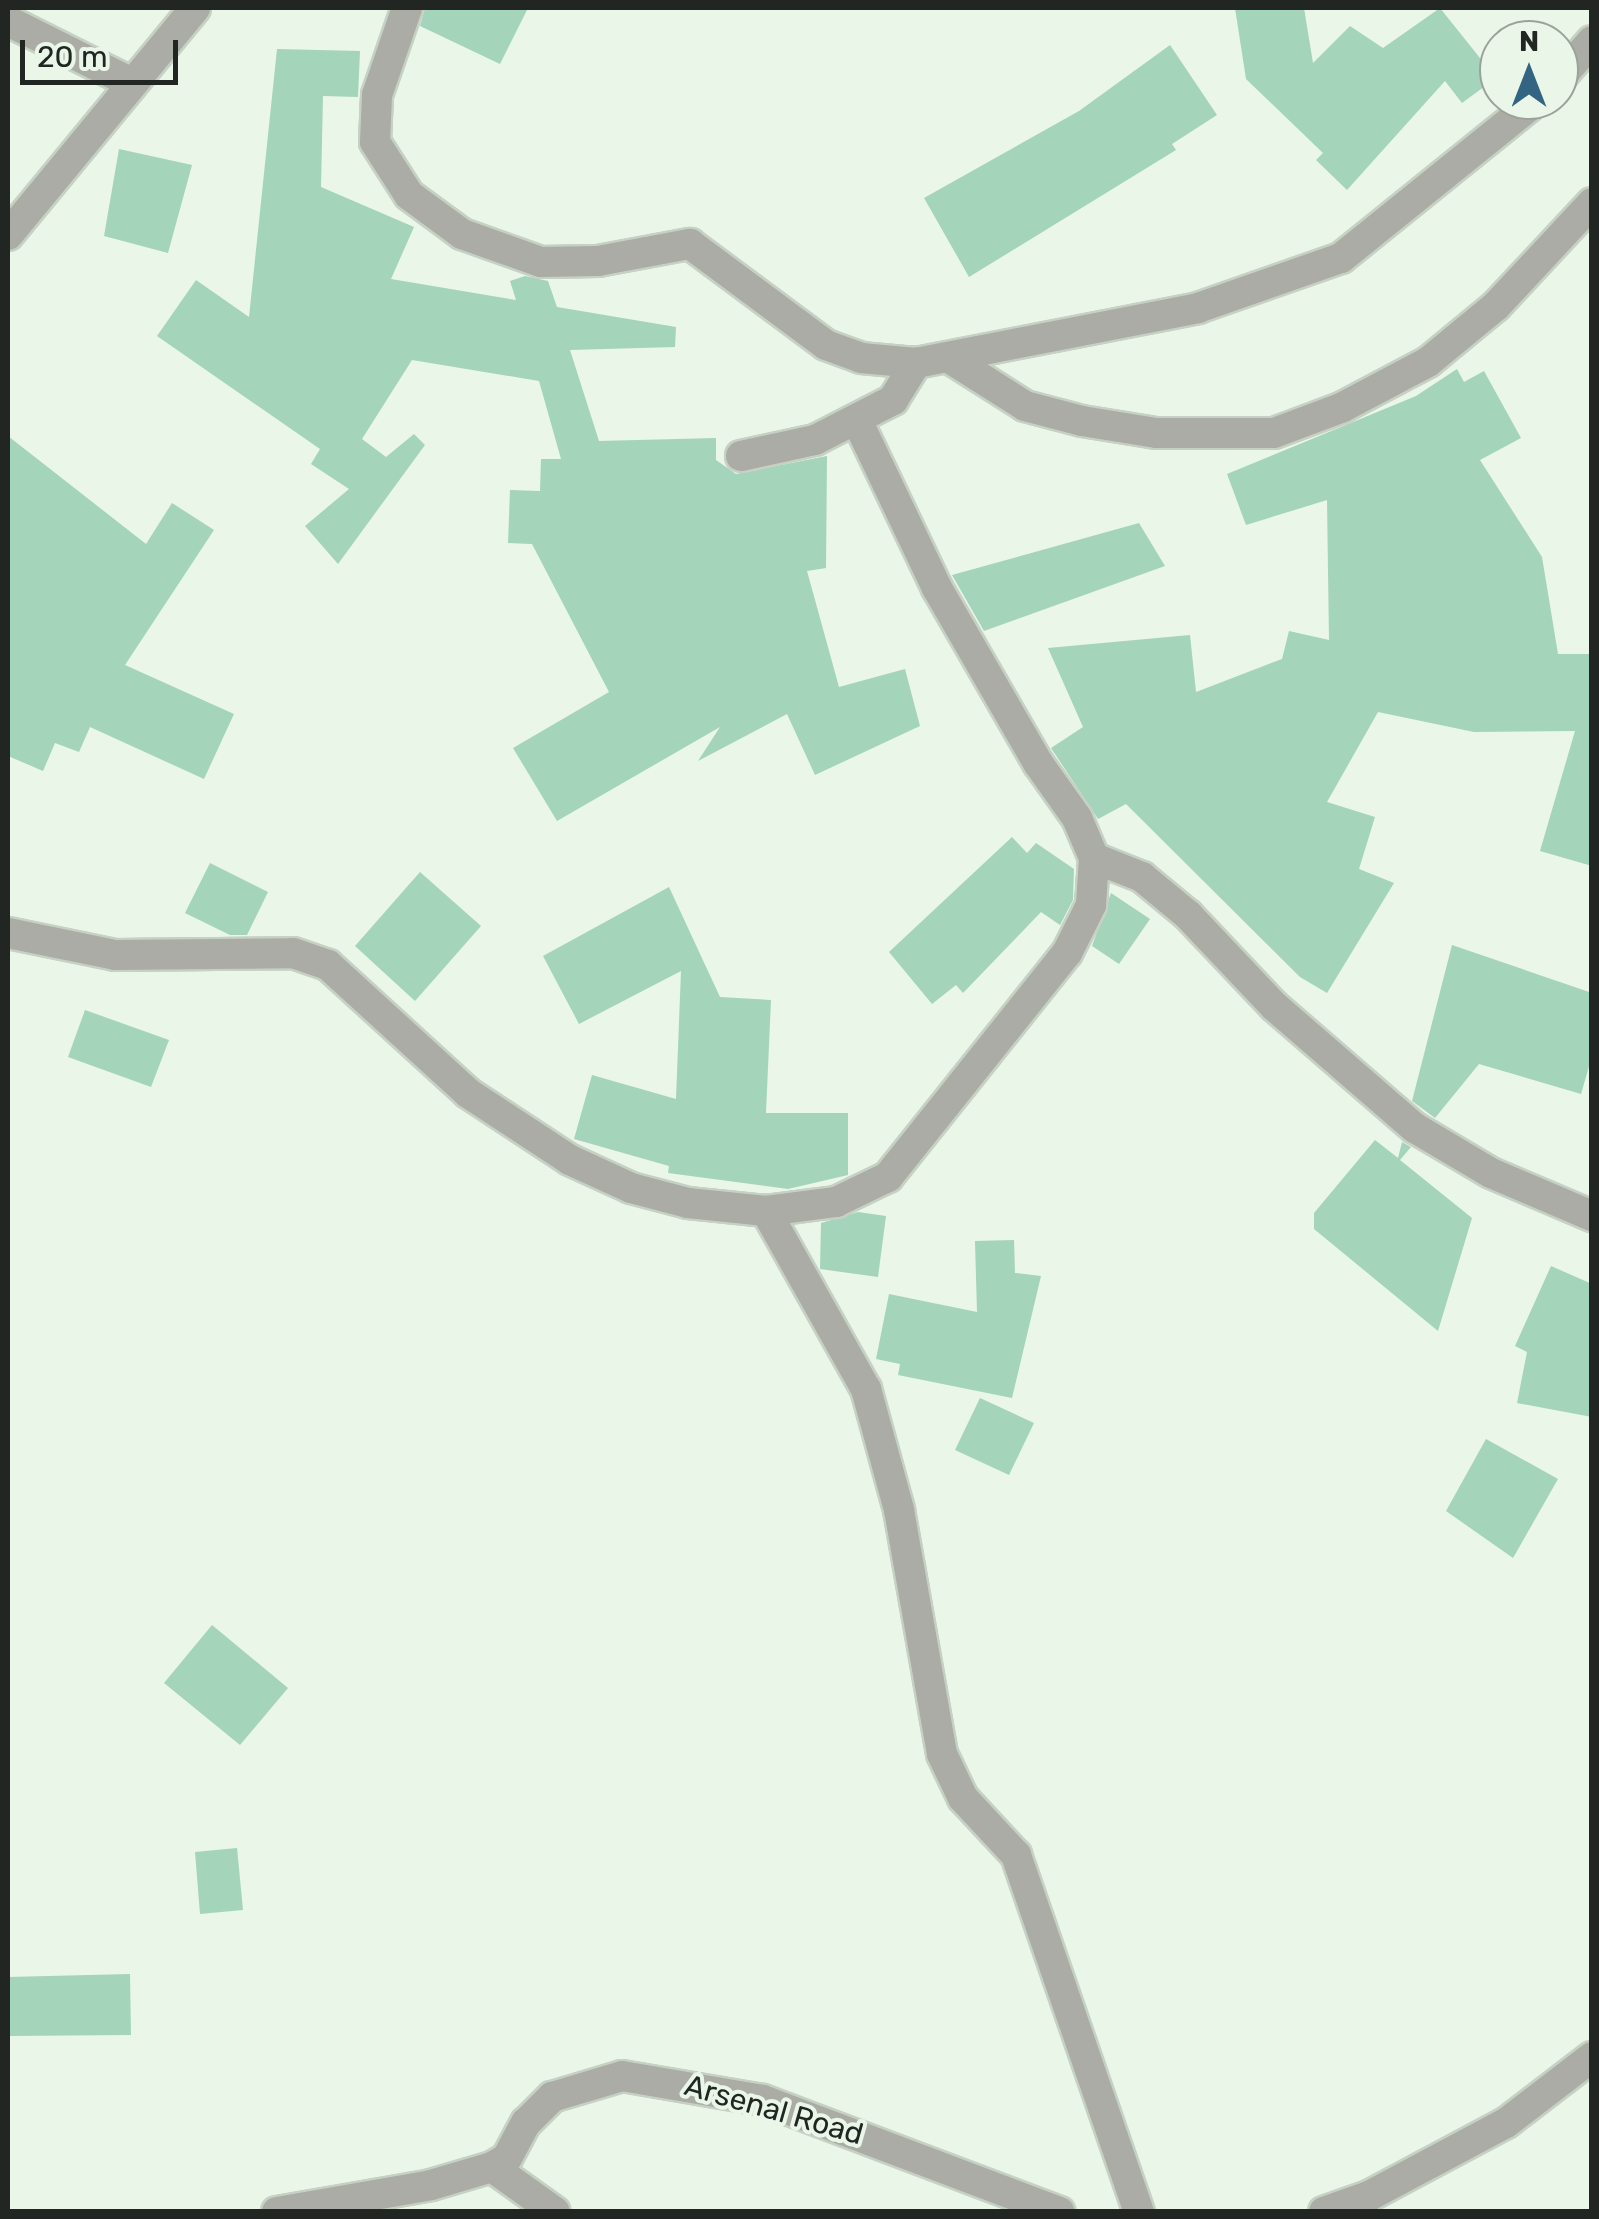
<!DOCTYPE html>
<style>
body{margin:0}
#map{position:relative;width:1599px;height:2219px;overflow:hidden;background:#eaf6e8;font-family:Rubik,sans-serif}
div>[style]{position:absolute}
.building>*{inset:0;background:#a4d4b9}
.roads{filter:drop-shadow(2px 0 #c6d1c4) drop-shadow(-2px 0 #c6d1c4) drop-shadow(0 2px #c6d1c4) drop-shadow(0 -2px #c6d1c4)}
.minor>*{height:30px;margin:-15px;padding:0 15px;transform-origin:15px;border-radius:15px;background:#aaaca5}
span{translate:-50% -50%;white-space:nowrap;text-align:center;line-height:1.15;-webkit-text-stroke:8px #eaf6e8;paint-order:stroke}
.street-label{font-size:30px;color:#222622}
.frame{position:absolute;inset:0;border:10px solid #222622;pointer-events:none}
.north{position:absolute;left:1479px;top:20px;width:100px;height:100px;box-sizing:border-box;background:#eaf6e8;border:2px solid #9aa399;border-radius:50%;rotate:0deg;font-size:28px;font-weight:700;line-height:40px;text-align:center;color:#222622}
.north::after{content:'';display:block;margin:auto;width:35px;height:45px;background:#336582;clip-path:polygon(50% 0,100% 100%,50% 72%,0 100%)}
.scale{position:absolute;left:20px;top:40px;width:158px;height:45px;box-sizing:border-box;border:5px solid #222622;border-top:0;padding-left:12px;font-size:30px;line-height:35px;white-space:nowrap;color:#222622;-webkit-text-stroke:8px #eaf6e8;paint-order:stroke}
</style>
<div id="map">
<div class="building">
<i style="clip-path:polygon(425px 8px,528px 8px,500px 64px,420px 26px)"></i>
<i style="clip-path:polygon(1235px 8px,1304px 8px,1313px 63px,1350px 26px,1383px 48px,1440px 8px,1496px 78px,1462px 103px,1445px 81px,1347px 190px,1316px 160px,1323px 153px,1246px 79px)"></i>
<i style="clip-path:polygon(1170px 45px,1217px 115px,1172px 144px,1176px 150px,969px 277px,924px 198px,1079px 111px)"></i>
<i style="clip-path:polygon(277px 49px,360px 51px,358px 97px,323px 96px,321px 187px,414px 227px,391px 279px,516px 300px,510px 281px,525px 276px,548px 281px,557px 307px,676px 327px,675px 347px,570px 350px,599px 441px,716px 438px,716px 460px,736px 474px,827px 456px,826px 568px,807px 571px,839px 687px,905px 669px,920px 726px,815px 775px,787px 714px,698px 761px,720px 727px,557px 821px,513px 748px,609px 692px,532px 544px,508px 543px,510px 490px,540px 491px,541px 459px,561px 459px,539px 381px,412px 360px,362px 439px,386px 457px,414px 434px,425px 445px,338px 564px,305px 526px,349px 489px,311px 464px,320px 449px,157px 336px,196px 280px,249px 317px)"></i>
<i style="clip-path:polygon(119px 149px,192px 165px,168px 253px,104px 236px)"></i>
<i style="clip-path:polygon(1457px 369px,1464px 382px,1484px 371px,1521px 438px,1480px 460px,1542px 557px,1558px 654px,1592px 654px,1592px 866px,1540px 851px,1575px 731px,1474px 732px,1378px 712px,1327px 802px,1375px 817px,1359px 869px,1394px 883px,1327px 993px,1300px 977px,1126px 804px,1098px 819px,1051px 748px,1083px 727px,1048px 648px,1190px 635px,1196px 692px,1282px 659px,1289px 631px,1329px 640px,1327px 500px,1246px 525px,1227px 474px,1416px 396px)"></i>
<i style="clip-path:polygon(8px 436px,146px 544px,172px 503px,214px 530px,125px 665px,234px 714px,204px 779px,90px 727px,79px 752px,55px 743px,43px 771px,8px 756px)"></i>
<i style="clip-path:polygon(1139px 523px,1165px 566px,984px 631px,952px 575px)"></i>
<i style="clip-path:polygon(1012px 837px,1027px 853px,1036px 843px,1074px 869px,1073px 900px,1060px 925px,1041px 912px,963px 993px,956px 985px,932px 1004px,889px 952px)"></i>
<i style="clip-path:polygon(210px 863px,268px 892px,247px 935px,230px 935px,185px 913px)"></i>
<i style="clip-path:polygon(420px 872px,481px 926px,415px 1001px,355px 946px)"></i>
<i style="clip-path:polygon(669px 887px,720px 997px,771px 1000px,766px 1113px,848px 1113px,848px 1175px,788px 1189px,668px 1173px,669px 1166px,574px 1139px,592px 1075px,676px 1099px,681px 971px,579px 1024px,543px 956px)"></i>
<i style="clip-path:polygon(1111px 893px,1150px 919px,1119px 964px,1092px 946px)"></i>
<i style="clip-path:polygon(1452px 945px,1592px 993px,1592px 1056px,1581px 1094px,1479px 1064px,1435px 1118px,1412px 1101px)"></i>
<i style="clip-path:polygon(85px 1010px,169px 1040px,151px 1087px,68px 1057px)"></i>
<i style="clip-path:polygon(1375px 1140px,1398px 1158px,1402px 1142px,1411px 1147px,1400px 1160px,1472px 1218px,1438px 1331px,1314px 1229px,1314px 1213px)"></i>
<i style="clip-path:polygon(858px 1212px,886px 1216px,878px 1277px,820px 1269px,821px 1223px)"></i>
<i style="clip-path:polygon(1014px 1240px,1015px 1273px,1041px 1276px,1012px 1398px,898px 1375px,900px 1364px,876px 1359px,889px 1294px,977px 1312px,975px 1241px)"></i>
<i style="clip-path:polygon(1551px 1266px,1592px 1284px,1592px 1417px,1517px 1403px,1527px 1352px,1515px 1346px)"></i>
<i style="clip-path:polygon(980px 1398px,1034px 1423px,1009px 1475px,955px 1450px)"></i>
<i style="clip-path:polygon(1486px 1439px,1558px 1479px,1513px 1558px,1446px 1511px)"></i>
<i style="clip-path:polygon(212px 1625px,288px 1688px,240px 1745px,164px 1683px)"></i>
<i style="clip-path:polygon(237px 1848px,243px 1910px,200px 1914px,195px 1852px)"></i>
<i style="clip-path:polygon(130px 1974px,131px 2035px,8px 2036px,8px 1977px)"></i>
</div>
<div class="roads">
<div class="minor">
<i style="left:407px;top:8px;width:92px;rotate:109deg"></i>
<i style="left:377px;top:95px;width:47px;rotate:92.4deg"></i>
<i style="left:375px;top:142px;width:63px;rotate:57.3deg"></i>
<i style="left:409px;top:195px;width:66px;rotate:36.3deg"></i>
<i style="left:462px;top:234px;width:84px;rotate:19.5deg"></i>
<i style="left:541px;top:262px;width:57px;rotate:-1deg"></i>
<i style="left:598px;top:261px;width:94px;rotate:-10.5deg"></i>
<i style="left:690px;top:244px;width:169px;rotate:36.6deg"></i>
<i style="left:826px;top:345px;width:37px;rotate:20deg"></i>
<i style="left:861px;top:358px;width:55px;rotate:5.2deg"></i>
<i style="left:916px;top:363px;width:287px;rotate:-11deg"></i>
<i style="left:1198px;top:308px;width:151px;rotate:-19.3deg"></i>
<i style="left:1341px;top:258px;width:252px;rotate:-38.9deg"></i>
<i style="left:8px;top:21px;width:139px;rotate:26.6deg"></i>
<i style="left:1559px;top:79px;width:50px;rotate:-49deg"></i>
<i style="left:8px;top:235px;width:294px;rotate:-50.5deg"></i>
<i style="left:951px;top:359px;width:88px;rotate:32.4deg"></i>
<i style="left:1025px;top:406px;width:59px;rotate:14.7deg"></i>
<i style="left:1082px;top:421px;width:75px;rotate:9.2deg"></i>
<i style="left:1156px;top:433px;width:118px"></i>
<i style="left:1274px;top:433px;width:72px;rotate:-20.5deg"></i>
<i style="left:1341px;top:408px;width:98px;rotate:-27.9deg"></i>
<i style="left:1428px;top:362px;width:88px;rotate:-39.5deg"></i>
<i style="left:1496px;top:306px;width:141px;rotate:-47deg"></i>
<i style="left:741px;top:456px;width:76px;rotate:-12.2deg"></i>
<i style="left:815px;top:440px;width:88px;rotate:-27.1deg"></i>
<i style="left:893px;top:400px;width:44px;rotate:-58.1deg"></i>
<i style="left:1094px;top:858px;width:52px;rotate:21.6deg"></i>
<i style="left:1142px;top:877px;width:60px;rotate:39.6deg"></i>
<i style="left:1188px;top:915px;width:125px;rotate:46.6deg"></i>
<i style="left:1274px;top:1006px;width:186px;rotate:40.9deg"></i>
<i style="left:1415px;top:1128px;width:88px;rotate:30.6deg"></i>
<i style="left:1491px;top:1173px;width:110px;rotate:23.1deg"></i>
<i style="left:8px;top:933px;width:109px;rotate:11.6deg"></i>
<i style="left:115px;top:955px;width:178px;rotate:-0.6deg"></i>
<i style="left:293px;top:953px;width:37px;rotate:19deg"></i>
<i style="left:328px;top:965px;width:190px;rotate:42.4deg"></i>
<i style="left:468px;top:1093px;width:122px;rotate:33.3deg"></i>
<i style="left:570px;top:1160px;width:67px;rotate:24.7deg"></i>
<i style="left:631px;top:1188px;width:59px;rotate:14.7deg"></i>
<i style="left:688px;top:1203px;width:78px;rotate:5.9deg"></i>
<i style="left:766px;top:1211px;width:71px;rotate:-7.3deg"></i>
<i style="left:836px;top:1202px;width:58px;rotate:-25.7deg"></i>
<i style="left:888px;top:1177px;width:287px;rotate:-51.4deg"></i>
<i style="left:1067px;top:953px;width:54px;rotate:-63.4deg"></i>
<i style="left:1091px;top:905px;width:47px;rotate:-86.3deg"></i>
<i style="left:1094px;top:858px;width:43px;rotate:-113deg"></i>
<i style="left:1077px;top:818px;width:67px;rotate:-125.3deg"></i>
<i style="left:1038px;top:763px;width:202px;rotate:-120deg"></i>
<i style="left:937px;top:588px;width:186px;rotate:-115.5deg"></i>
<i style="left:766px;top:1211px;width:204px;rotate:60.7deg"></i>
<i style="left:866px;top:1389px;width:125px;rotate:74.7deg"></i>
<i style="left:899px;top:1510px;width:248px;rotate:80deg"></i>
<i style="left:942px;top:1754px;width:49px;rotate:64.5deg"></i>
<i style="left:963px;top:1798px;width:78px;rotate:47.1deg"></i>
<i style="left:1016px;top:1855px;width:378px;rotate:71deg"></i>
<i style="left:492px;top:2167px;width:77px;rotate:35.5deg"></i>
<i style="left:277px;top:2212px;width:156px;rotate:-9.9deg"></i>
<i style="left:431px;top:2185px;width:64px;rotate:-16.4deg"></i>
<i style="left:492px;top:2167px;width:17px;rotate:-31deg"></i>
<i style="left:507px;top:2158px;width:40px;rotate:-62deg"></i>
<i style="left:526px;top:2123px;width:37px;rotate:-45deg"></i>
<i style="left:552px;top:2097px;width:73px;rotate:-16.7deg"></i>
<i style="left:622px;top:2076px;width:143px;rotate:9.7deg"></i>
<i style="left:763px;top:2100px;width:317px;rotate:20.7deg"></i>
<i style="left:1324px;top:2212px;width:48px;rotate:-19.6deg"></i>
<i style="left:1369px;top:2196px;width:155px;rotate:-28.1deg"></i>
<i style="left:1506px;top:2123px;width:108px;rotate:-37.5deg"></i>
</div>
</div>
<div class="street-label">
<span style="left:774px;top:2110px;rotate:16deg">Arsenal Road</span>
</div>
<div class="frame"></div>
<div class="north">N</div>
<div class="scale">20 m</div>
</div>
